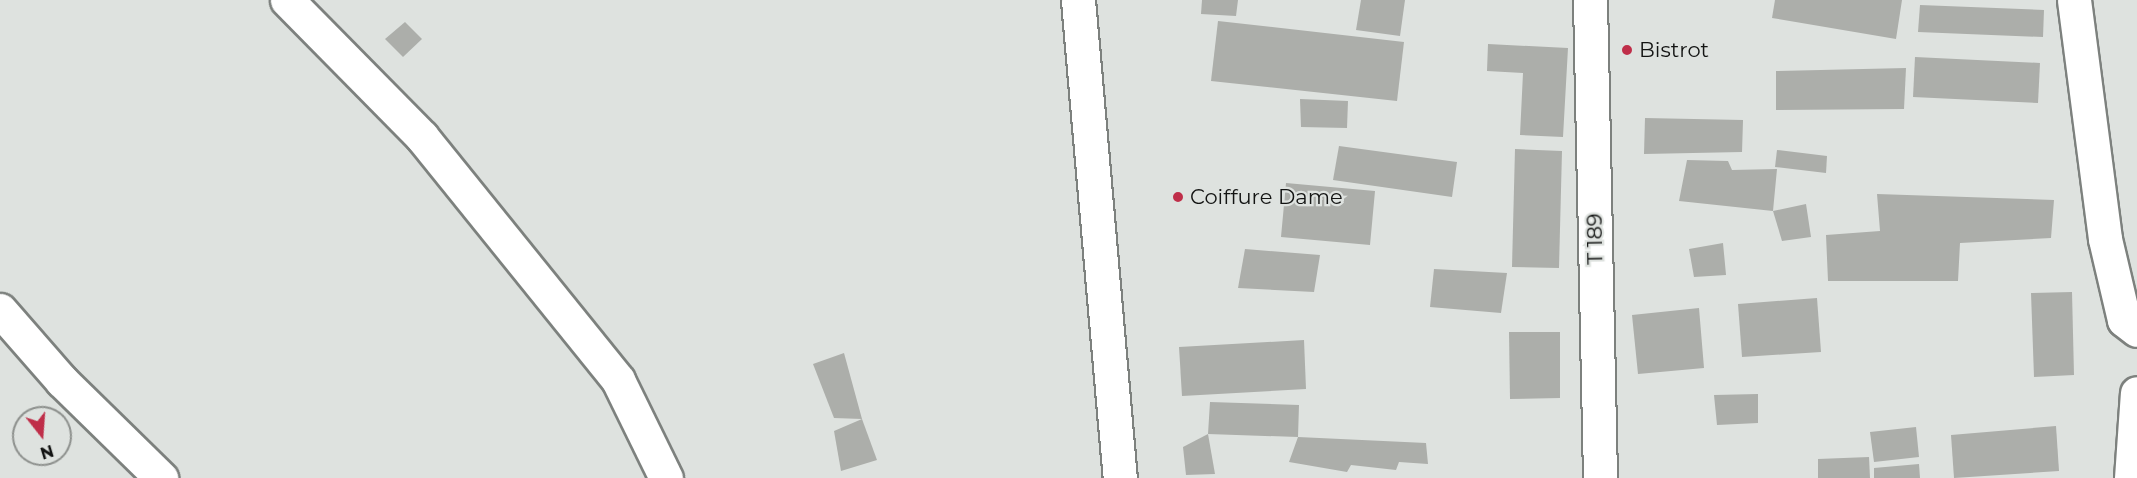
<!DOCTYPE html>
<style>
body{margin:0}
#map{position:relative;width:2137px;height:478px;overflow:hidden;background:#dee2df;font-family:Montserrat,sans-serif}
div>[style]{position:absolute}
.building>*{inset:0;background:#acaeaa}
.roads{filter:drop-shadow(2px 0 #7d817e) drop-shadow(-2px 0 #7d817e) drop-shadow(0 2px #7d817e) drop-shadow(0 -2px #7d817e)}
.street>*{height:33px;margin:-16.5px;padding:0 16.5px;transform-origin:16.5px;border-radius:16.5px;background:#fff}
.dots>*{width:16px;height:16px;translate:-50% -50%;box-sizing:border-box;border:3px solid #dee2df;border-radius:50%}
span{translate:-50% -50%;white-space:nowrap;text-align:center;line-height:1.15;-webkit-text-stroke:4.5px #dee2df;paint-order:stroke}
.poi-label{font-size:21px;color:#131413}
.left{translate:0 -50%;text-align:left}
.street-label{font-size:21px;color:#131413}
.north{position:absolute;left:12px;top:406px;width:60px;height:60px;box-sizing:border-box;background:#dee2df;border:2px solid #8d908d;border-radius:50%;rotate:163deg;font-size:16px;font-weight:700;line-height:24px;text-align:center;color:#131413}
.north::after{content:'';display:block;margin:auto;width:21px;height:27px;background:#bf2e49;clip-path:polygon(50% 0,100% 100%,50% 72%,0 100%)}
</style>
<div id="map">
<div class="building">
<i style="clip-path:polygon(1202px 0,1238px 0,1236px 16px,1201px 14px)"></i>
<i style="clip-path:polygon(1361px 0,1405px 0,1400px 36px,1356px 30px)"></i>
<i style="clip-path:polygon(1775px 0,1902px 0,1896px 39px,1772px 18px)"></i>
<i style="clip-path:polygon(1920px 5px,2044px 10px,2043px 37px,1918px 32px)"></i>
<i style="clip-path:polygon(1218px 21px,1404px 42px,1397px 101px,1211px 81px)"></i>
<i style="clip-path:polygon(405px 22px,422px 39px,403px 57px,385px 39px)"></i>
<i style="clip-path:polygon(1488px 44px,1568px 48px,1563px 137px,1520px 135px,1523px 73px,1487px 71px)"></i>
<i style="clip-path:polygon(1915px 57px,2040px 63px,2038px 103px,1913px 97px)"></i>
<i style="clip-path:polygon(1906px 68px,1904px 109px,1776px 110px,1776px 71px)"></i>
<i style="clip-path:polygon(1300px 99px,1348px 101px,1347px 128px,1301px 127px)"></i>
<i style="clip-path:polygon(1645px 118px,1743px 120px,1742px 152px,1644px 154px)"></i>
<i style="clip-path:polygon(1339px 146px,1457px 162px,1452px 197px,1333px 180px)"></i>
<i style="clip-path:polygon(1515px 149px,1562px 151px,1559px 268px,1512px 267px)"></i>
<i style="clip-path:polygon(1777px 150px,1827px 156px,1826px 173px,1775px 167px)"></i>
<i style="clip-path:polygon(1687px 160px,1728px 161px,1732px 170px,1777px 169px,1773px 211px,1679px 201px)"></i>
<i style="clip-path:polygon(1286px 183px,1375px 191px,1370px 245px,1281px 237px)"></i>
<i style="clip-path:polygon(1877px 194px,2054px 200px,2051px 238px,1960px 243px,1958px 281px,1828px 281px,1826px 235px,1880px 231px)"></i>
<i style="clip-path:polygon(1806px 204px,1811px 237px,1782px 241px,1773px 211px)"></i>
<i style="clip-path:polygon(1723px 243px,1726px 275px,1694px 277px,1689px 249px)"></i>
<i style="clip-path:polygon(1245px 249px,1320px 255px,1314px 292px,1238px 288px)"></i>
<i style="clip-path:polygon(1434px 269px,1507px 273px,1501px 313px,1430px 307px)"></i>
<i style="clip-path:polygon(2072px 292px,2074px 375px,2034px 377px,2031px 293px)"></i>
<i style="clip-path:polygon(1817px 298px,1821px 352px,1742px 357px,1738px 304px)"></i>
<i style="clip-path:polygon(1699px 308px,1704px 368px,1638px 374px,1632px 315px)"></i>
<i style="clip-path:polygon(1509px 332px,1560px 332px,1560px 398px,1510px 399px)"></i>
<i style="clip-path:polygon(1304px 340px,1306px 389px,1182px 396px,1179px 347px)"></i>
<i style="clip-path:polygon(844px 353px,862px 419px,834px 418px,813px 364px)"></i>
<i style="clip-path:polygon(1758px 394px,1758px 423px,1717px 425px,1714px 395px)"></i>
<i style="clip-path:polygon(1210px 402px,1299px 405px,1298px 437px,1426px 443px,1428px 464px,1399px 462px,1396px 470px,1351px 465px,1347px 472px,1289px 462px,1298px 437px,1208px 434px)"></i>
<i style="clip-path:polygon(862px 419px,877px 460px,841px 471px,834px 431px)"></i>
<i style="clip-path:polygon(2056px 426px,2059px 471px,1954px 478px,1951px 435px)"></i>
<i style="clip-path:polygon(1916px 427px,1919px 457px,1874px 462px,1870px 432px)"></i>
<i style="clip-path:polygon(1208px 434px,1215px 474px,1186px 475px,1183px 447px)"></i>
<i style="clip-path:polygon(1869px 457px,1870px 478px,1818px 478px,1818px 459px)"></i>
<i style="clip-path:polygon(1919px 464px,1920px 478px,1874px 478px,1874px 468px)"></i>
</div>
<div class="roads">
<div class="street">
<i style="left:287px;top:0;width:192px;rotate:45.4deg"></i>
<i style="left:422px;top:137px;width:312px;rotate:51.1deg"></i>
<i style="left:618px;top:380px;width:109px;rotate:63.9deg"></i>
<i style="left:1078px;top:0;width:480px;rotate:85deg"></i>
<i style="left:1590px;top:0;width:478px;rotate:88.8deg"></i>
<i style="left:2074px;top:0;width:241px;rotate:82.6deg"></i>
<i style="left:2105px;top:239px;width:83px;rotate:76.8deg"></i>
<i style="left:2124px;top:320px;width:16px;rotate:38deg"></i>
<i style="left:0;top:310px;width:94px;rotate:48.9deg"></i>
<i style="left:62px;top:381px;width:139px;rotate:44.4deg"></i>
<i style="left:2131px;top:478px;width:85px;rotate:-86deg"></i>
</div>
</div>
<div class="dots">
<i style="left:1627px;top:50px;background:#bf2e49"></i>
<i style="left:1178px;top:197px;background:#bf2e49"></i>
</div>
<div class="poi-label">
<span class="left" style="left:1639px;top:50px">Bistrot</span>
<span class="left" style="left:1190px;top:197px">Coiffure Dame</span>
</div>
<div class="street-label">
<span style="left:1595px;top:239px;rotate:-91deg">T 189</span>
</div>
<div class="north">N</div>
</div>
